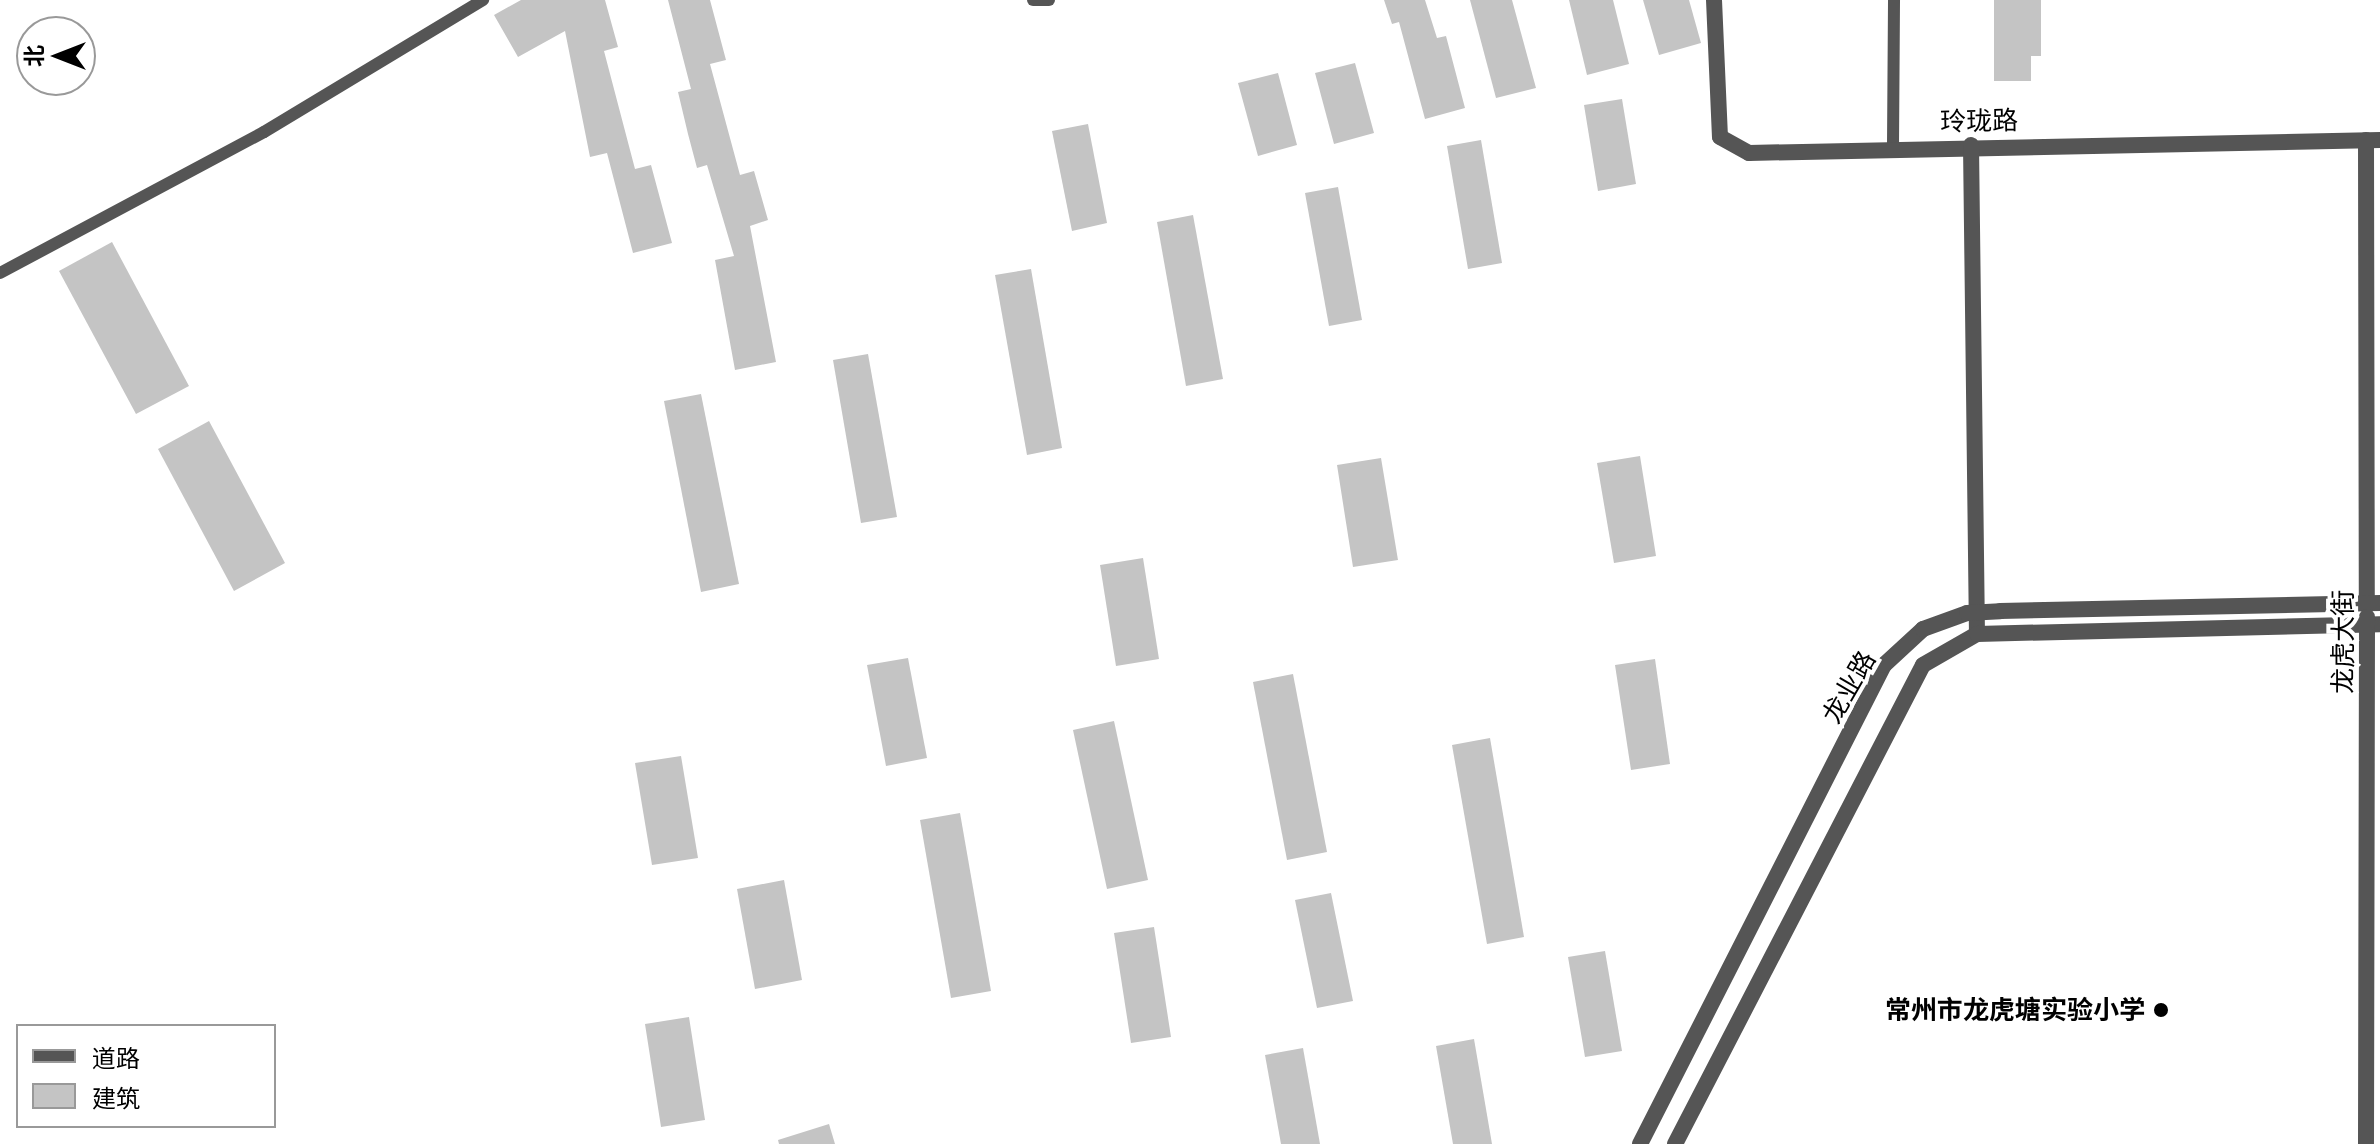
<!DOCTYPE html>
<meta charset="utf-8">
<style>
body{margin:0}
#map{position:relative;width:2380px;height:1144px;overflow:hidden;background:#fff;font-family:Quicksand,"Noto Sans SC",sans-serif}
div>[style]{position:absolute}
.building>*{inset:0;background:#c4c4c4}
.service>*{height:12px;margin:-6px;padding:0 6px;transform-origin:6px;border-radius:6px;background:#555}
.minor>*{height:16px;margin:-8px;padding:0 8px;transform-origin:8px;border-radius:8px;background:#555}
.tertiary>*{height:16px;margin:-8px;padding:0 8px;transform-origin:8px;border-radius:8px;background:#555}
.dots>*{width:22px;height:22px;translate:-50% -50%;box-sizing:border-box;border:4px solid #fff;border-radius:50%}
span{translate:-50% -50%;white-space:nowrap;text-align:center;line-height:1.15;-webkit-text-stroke:8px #fff;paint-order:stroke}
.street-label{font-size:26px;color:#000}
.poi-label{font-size:26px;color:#000;font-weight:700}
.right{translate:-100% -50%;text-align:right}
.legend{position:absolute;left:16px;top:1024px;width:260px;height:104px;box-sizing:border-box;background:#fff;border:2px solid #999;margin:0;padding:10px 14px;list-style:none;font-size:24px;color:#000}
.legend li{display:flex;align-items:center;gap:16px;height:40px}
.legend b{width:40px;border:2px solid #999}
.north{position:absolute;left:16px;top:16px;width:80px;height:80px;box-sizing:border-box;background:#fff;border:2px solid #999;border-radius:50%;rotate:270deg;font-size:22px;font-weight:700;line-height:32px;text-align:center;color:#000}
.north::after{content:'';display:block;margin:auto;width:28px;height:36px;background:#000;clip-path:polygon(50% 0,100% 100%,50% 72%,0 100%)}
</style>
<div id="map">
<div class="building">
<i style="clip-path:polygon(521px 0,605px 0,618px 47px,604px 51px,635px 169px,651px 165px,672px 243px,633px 253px,607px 153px,590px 157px,565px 31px,518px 57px,494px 15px)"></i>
<i style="clip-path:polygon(668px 0,710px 0,726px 60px,710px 64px,740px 175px,754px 171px,768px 220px,750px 226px,776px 362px,735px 370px,715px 260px,734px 256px,707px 165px,697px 168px,688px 134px,678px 92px,691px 89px)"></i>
<i style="clip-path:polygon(1384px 0,1425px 0,1437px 38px,1446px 36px,1465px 108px,1425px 119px,1399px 22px,1392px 24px)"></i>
<i style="clip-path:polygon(1470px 0,1512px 0,1536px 88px,1496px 98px)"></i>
<i style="clip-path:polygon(1569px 0,1613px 0,1629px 64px,1587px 75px)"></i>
<i style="clip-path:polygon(1643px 0,1689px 0,1701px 43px,1659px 55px)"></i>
<i style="clip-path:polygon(1994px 0,2041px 0,2041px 56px,2031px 56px,2031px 81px,1994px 81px)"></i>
<i style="clip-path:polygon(1355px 63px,1374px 133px,1334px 144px,1315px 73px)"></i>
<i style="clip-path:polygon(1278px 73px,1297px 145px,1258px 156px,1238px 83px)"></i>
<i style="clip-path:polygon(1622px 99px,1636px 184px,1598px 191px,1584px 105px)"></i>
<i style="clip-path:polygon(1088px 124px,1107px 223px,1072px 231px,1052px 131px)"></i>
<i style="clip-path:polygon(1481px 140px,1502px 263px,1468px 269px,1447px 146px)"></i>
<i style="clip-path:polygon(1338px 187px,1362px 320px,1329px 326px,1305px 193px)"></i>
<i style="clip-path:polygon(1193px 215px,1223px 379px,1186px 386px,1157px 222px)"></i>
<i style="clip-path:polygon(112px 242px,189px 386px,136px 414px,59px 271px)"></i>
<i style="clip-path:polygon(1031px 269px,1062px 448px,1027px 455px,995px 275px)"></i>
<i style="clip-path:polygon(868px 354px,897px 517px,861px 523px,833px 360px)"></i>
<i style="clip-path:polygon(701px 394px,739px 584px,701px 592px,664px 401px)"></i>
<i style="clip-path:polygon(209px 421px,285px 563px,234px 591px,158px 449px)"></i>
<i style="clip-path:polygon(1640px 456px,1656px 556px,1614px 563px,1597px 463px)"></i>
<i style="clip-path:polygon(1381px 458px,1398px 560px,1353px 567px,1337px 465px)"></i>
<i style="clip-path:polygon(1143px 558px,1159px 659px,1116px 666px,1100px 565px)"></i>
<i style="clip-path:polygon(908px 658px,927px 758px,886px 766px,867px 665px)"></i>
<i style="clip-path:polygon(1655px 659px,1670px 764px,1631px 770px,1615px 665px)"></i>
<i style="clip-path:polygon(1293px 674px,1327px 852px,1287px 860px,1253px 682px)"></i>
<i style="clip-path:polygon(1114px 721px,1148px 880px,1107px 889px,1073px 730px)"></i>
<i style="clip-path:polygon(1490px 738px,1524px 937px,1487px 944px,1452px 745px)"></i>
<i style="clip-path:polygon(681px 756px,698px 858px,652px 865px,635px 763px)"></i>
<i style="clip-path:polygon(960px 813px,991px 991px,951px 998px,920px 820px)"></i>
<i style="clip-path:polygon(784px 880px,802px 980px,755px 989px,737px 889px)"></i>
<i style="clip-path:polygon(1331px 893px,1353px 1001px,1317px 1008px,1295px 900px)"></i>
<i style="clip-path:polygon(1154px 927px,1171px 1037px,1131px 1043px,1114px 933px)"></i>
<i style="clip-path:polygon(1605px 951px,1622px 1051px,1585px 1057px,1568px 957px)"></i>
<i style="clip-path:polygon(689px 1017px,705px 1120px,661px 1127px,645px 1024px)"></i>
<i style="clip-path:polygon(1474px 1039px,1492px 1144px,1453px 1144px,1436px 1046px)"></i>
<i style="clip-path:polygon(1303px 1048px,1320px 1144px,1281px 1144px,1265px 1055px)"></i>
<i style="clip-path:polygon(829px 1124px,835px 1144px,779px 1144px,778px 1140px)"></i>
</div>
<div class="service">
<i style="left:1033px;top:0;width:16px"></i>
<i style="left:1893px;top:145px;width:145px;rotate:-89.6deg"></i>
<i style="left:0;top:273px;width:299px;rotate:-28.1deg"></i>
<i style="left:264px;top:132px;width:256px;rotate:-31.1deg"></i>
</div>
<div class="minor">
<i style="left:1714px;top:0;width:137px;rotate:87.5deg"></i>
<i style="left:1720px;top:137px;width:33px;rotate:29deg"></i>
<i style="left:1749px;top:153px;width:631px;rotate:-1.18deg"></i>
<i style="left:2366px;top:140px;width:464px;rotate:89.9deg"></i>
<i style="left:1971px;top:145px;width:489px;rotate:89.3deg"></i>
</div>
<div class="tertiary">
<i style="left:1640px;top:1144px;width:538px;rotate:-63.01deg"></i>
<i style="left:1884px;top:665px;width:53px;rotate:-42.7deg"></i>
<i style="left:1923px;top:629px;width:47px;rotate:-20deg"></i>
<i style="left:1967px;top:613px;width:33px;rotate:-3deg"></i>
<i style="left:2000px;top:611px;width:380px;rotate:-1.2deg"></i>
<i style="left:1675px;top:1144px;width:539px;rotate:-62.63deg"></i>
<i style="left:1923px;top:665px;width:62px;rotate:-29.9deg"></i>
<i style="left:1977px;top:634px;width:403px;rotate:-1.4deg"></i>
<i style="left:2366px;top:1144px;width:527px;rotate:-89.89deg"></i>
</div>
<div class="dots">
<i style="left:2161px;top:1010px;background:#000"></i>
</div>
<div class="street-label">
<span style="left:1979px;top:121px;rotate:-1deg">玲珑路</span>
<span style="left:2343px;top:642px;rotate:-90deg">龙虎大街</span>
<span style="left:1849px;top:687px;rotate:-60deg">龙业路</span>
</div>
<div class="poi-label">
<span class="right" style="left:2145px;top:1010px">常州市龙虎塘实验小学</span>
</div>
<ul class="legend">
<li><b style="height:10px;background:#555"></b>道路</li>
<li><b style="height:22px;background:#c4c4c4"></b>建筑</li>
</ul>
<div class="north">北</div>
</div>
